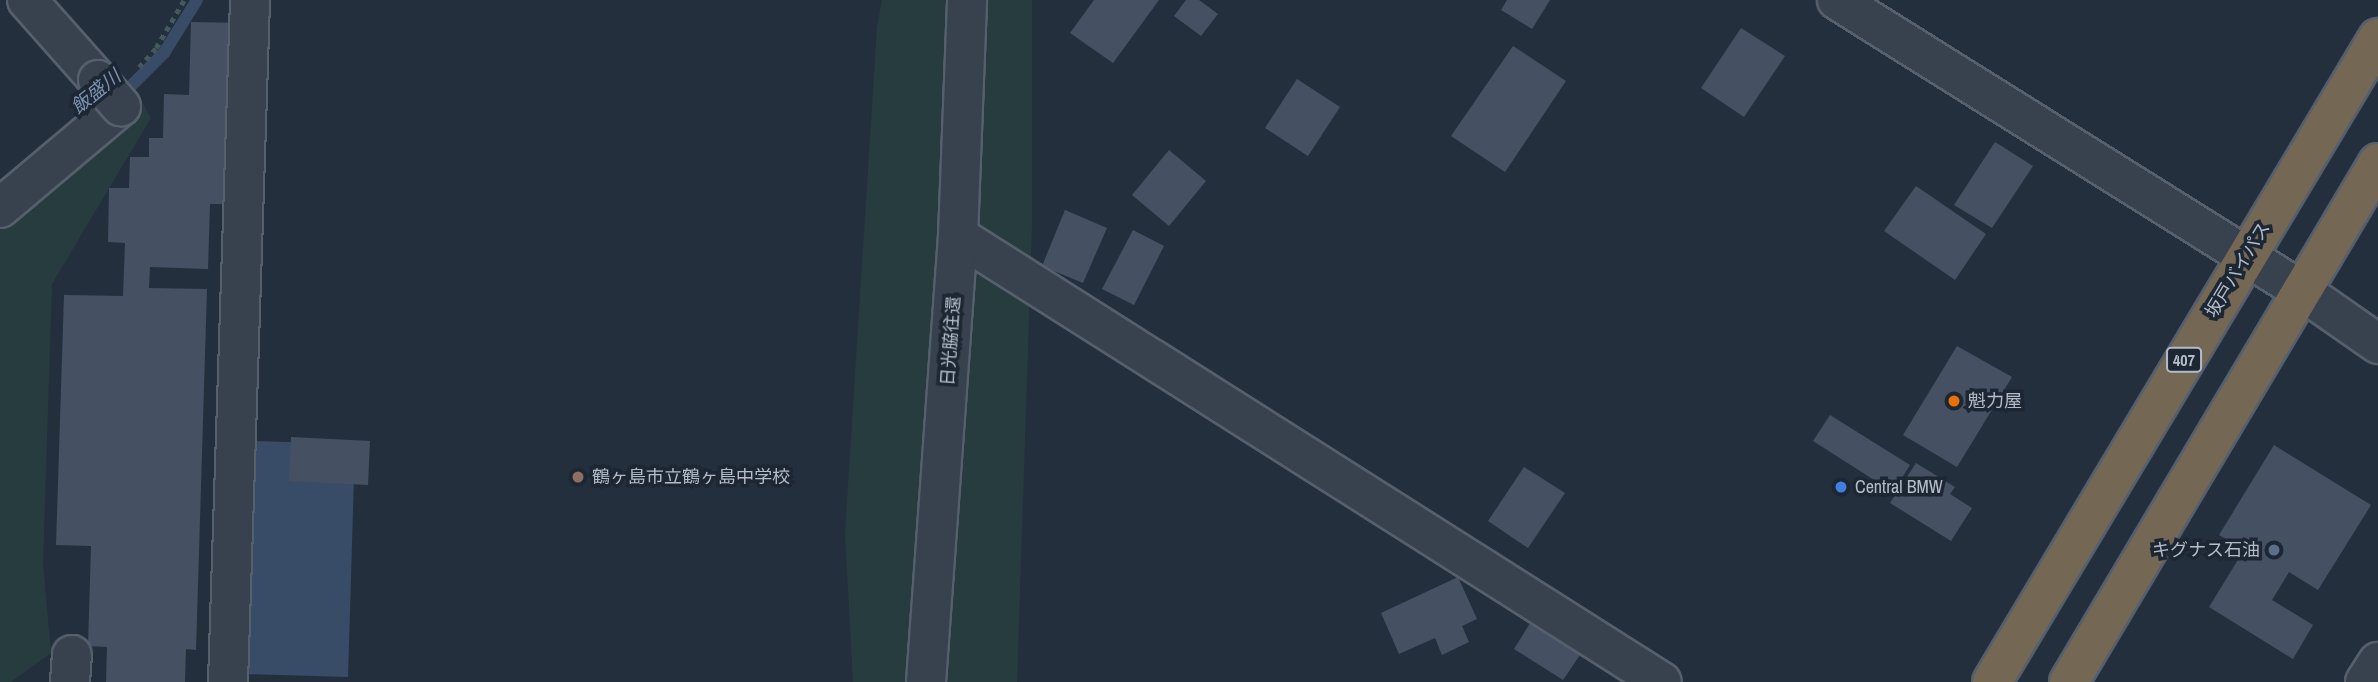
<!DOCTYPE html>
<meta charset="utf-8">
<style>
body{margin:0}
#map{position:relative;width:2378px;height:682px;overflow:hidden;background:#242f3e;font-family:"Archivo Narrow","Noto Sans JP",sans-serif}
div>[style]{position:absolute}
.green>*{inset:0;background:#263c3f}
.water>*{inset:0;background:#394c67}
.stream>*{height:12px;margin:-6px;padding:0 6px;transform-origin:6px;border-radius:6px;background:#394c67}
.building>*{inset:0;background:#455162}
.path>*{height:4.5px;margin-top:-2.25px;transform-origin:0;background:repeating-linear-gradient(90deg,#44595c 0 5px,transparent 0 10px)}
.roads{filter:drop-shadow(2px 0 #565f6c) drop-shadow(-2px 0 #565f6c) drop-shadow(0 2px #565f6c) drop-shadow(0 -2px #565f6c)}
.minor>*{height:38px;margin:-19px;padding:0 19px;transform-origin:19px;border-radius:19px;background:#38414e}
.highway>*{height:38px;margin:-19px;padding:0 19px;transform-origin:19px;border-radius:19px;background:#746855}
.bridges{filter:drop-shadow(2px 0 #565f6c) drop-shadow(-2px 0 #565f6c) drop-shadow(0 2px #565f6c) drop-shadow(0 -2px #565f6c)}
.minor-bridge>*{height:38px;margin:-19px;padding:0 19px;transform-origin:19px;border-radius:19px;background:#38414e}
.dots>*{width:19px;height:19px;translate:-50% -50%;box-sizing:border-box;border:4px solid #1d2633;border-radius:50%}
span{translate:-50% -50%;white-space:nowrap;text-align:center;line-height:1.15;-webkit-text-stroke:7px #1d2633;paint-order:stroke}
.shield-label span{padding:2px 5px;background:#1d2633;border:2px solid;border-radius:5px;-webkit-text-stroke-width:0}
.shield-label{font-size:16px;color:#b4bcc9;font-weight:700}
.street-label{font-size:18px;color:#b4bcc9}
.poi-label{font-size:18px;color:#b4bcc9}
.left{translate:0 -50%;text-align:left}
.right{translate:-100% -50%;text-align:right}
.water-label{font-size:19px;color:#7c92b1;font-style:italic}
</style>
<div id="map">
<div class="green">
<i style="clip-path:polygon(882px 0,1032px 0,1032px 226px,1017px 682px,853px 682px,845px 533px,877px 27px)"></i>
<i style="clip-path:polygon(140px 98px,151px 118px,52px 284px,43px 563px,51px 653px,11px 682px,0 682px,0 217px)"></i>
</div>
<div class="water">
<i style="clip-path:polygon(250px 441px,355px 444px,348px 677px,242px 674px)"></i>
</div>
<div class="stream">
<i style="left:119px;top:98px;width:64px;rotate:-45deg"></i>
<i style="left:164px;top:53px;width:62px;rotate:-58.1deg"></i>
</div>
<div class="building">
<i style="clip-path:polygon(1094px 0,1159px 0,1113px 63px,1070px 33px)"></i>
<i style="clip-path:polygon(1186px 0,1199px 0,1218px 14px,1201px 36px,1174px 16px)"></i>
<i style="clip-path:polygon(1507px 0,1550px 0,1532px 29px,1501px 10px)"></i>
<i style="clip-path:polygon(191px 22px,243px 23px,237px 204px,210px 204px,208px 269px,150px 267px,149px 288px,207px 289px,196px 650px,186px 649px,185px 682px,106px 682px,107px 647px,88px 646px,91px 546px,56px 545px,64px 295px,123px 296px,125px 243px,108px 242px,109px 188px,129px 188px,130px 157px,149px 157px,149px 138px,163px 138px,164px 94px,189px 95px)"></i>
<i style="clip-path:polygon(1741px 28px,1785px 56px,1744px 117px,1701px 88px)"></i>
<i style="clip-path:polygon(1513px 46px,1566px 81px,1505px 172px,1451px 136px)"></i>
<i style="clip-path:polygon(1297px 79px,1340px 107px,1308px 156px,1265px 128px)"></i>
<i style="clip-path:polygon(1995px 142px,2033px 166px,1992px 228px,1954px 205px)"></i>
<i style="clip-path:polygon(1169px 150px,1206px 181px,1169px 226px,1132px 195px)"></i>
<i style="clip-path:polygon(1916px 186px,1986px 234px,1955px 280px,1884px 231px)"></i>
<i style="clip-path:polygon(1065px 210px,1107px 228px,1083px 283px,1042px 266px)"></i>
<i style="clip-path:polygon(1133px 230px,1164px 246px,1134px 305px,1102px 289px)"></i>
<i style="clip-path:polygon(1957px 346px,2012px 377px,1957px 467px,1903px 435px)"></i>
<i style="clip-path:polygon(1830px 415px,1910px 465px,1893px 492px,1813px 441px)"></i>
<i style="clip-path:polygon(291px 437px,370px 441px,368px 485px,289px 481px)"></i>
<i style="clip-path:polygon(2274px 445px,2371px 505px,2318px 590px,2289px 572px,2272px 600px,2313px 625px,2293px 659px,2209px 607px,2244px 550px,2219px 535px)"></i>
<i style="clip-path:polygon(1916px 463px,1955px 487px,1950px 494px,1972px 508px,1951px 541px,1890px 503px)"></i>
<i style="clip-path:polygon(1524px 467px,1565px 493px,1528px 548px,1488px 521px)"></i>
<i style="clip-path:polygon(1458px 577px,1477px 619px,1462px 626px,1469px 642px,1442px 655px,1435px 638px,1399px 654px,1381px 613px)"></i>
<i style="clip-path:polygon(1532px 620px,1582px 652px,1563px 680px,1514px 649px)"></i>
</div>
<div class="path">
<i style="left:139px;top:67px;width:25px;rotate:-48deg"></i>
<i style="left:156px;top:48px;width:56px;rotate:-59.7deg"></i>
</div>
<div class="roads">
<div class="minor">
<i style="left:27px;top:0;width:107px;rotate:48.4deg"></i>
<i style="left:1837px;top:0;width:552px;rotate:32.05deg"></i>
<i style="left:2305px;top:293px;width:89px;rotate:34.9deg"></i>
<i style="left:0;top:208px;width:158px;rotate:-40.1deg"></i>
<i style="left:958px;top:236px;width:833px;rotate:32.36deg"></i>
<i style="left:70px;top:682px;width:27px;rotate:-86deg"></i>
<i style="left:228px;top:682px;width:682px;rotate:-88.15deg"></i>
<i style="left:926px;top:682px;width:447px;rotate:-85.9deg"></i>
<i style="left:958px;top:236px;width:236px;rotate:-87.8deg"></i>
<i style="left:2365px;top:682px;width:24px;rotate:-57deg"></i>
</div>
<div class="highway">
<i style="left:1992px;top:682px;width:751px;rotate:-59.06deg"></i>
<i style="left:2069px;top:682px;width:604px;rotate:-59.23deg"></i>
</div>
</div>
<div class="bridges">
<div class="minor-bridge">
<i style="left:98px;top:80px;width:35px;rotate:49deg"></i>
</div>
</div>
<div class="dots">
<i style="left:1954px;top:401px;background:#e8710a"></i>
<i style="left:578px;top:477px;background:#8d6e63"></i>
<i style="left:1841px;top:487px;background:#3f7fe0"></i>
<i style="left:2274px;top:550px;background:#5c6f8a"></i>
</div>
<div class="shield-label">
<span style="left:2184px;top:360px">407</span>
</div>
<div class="street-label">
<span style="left:2238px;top:270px;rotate:-59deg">坂戸バイパス</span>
<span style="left:951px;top:341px;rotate:-86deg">日光脇往還</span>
</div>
<div class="poi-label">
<span class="left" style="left:1968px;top:401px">魁力屋</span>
<span class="left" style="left:592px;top:477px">鶴ヶ島市立鶴ヶ島中学校</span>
<span class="left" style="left:1855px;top:487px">Central BMW</span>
<span class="right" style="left:2260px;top:550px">キグナス石油</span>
</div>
<div class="water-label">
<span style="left:96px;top:92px;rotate:-39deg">飯盛川</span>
</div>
</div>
